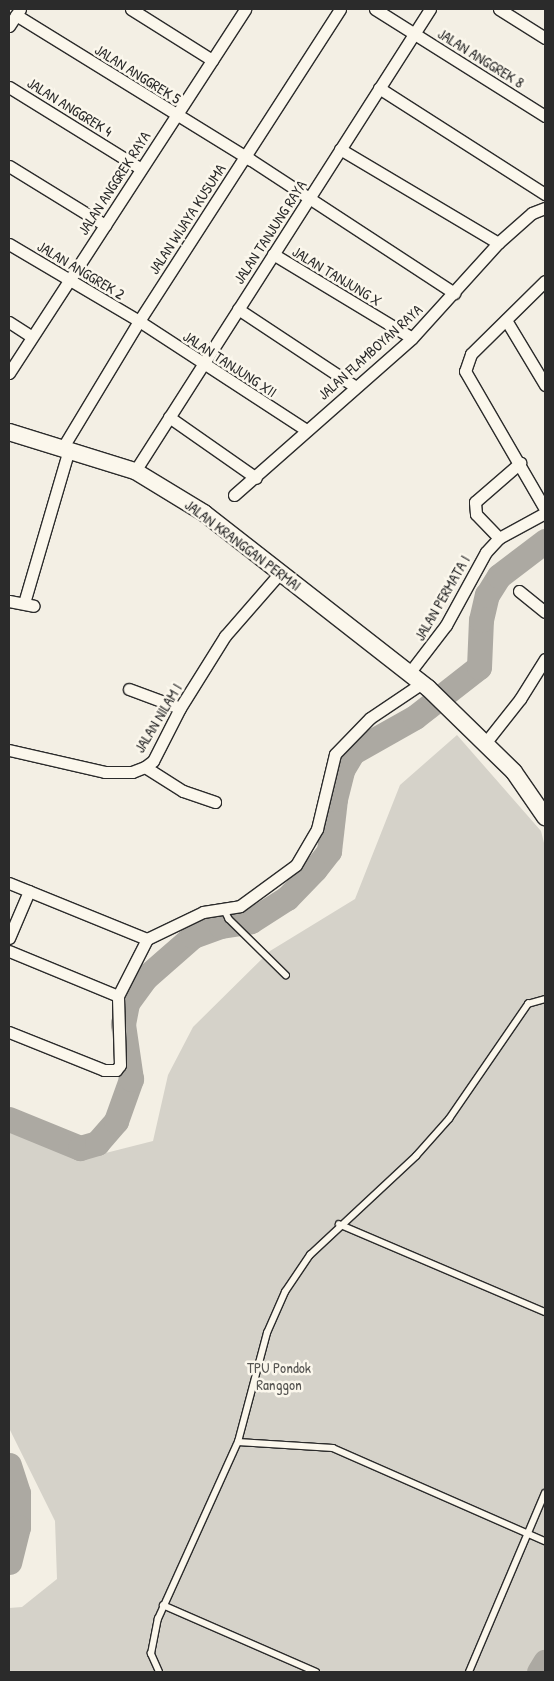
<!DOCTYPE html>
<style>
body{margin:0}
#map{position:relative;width:554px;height:1681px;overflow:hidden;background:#f3efe4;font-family:"Patrick Hand",sans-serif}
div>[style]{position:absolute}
.green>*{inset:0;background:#d5d2c9}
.river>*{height:25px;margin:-12.5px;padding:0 12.5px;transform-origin:12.5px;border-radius:12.5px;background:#aca9a2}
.roads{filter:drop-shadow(1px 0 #2b2b2b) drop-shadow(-1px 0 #2b2b2b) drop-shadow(0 1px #2b2b2b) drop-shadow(0 -1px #2b2b2b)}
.lane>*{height:5.5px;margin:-2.75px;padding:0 2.75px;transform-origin:2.75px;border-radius:2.75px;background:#fbf7ec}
.street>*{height:11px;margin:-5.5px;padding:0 5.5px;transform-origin:5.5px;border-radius:5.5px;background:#fbf7ec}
.secondary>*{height:16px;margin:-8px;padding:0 8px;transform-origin:8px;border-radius:8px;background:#fbf7ec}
span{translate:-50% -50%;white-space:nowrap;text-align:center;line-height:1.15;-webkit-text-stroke:5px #fbf7ec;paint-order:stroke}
.street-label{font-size:15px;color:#2b2b2b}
.park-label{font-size:15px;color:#565552}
.frame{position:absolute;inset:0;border:10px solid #2b2b2b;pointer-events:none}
</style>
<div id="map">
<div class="green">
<i style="clip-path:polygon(457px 735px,541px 831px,545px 847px,545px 1672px,9px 1672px,9px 1608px,22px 1607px,57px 1579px,55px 1521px,9px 1428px,9px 1129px,82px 1159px,153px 1141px,168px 1075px,193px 1027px,270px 951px,355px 899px,400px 785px)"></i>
</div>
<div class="river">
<i style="left:9px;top:1119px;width:77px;rotate:22.2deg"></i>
<i style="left:80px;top:1148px;width:18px;rotate:-16deg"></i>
<i style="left:97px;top:1143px;width:29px;rotate:-49deg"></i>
<i style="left:116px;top:1121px;width:45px;rotate:-70.3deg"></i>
<i style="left:131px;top:1079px;width:56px;rotate:-98.3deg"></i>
<i style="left:123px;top:1024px;width:21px;rotate:-79deg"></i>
<i style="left:127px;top:1003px;width:31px;rotate:-54deg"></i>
<i style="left:145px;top:978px;width:64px;rotate:-41.2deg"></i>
<i style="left:193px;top:936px;width:30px;rotate:-20deg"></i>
<i style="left:221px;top:926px;width:30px;rotate:-9deg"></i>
<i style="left:251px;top:921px;width:43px;rotate:-32.6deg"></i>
<i style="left:287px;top:898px;width:40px;rotate:-46deg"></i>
<i style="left:315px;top:869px;width:23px;rotate:-52deg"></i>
<i style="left:329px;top:851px;width:52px;rotate:-83.4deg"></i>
<i style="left:335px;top:799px;width:30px;rotate:-76deg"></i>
<i style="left:342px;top:770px;width:21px;rotate:-59deg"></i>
<i style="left:353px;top:752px;width:71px;rotate:-29.4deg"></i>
<i style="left:415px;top:717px;width:81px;rotate:-38deg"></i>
<i style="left:479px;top:667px;width:47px;rotate:-87.6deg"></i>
<i style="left:481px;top:620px;width:26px;rotate:-77deg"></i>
<i style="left:487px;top:595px;width:22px;rotate:-58deg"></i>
<i style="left:499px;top:576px;width:58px;rotate:-37.3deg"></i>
<i style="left:9px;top:1465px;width:29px;rotate:72deg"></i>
<i style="left:18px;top:1493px;width:34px;rotate:90deg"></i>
<i style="left:18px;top:1527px;width:36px;rotate:104deg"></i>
<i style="left:539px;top:1672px;width:12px;rotate:-59deg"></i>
</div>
<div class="roads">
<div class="lane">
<i style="left:224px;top:909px;width:11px;rotate:63deg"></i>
<i style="left:229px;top:919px;width:80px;rotate:44.5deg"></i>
<i style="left:339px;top:1224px;width:224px;rotate:23.1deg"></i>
<i style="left:238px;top:1442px;width:95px;rotate:3.6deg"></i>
<i style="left:333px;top:1448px;width:232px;rotate:23.7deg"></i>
<i style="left:163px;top:1605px;width:167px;rotate:23.6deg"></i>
<i style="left:159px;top:1672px;width:20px;rotate:-114deg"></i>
<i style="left:151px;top:1654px;width:36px;rotate:-79deg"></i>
<i style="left:158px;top:1619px;width:194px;rotate:-65.7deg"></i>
<i style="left:238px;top:1442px;width:113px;rotate:-75.1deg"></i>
<i style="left:267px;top:1333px;width:45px;rotate:-66.3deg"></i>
<i style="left:285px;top:1292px;width:45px;rotate:-56deg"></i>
<i style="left:310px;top:1255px;width:145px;rotate:-43deg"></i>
<i style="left:416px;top:1156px;width:50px;rotate:-48.3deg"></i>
<i style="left:449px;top:1119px;width:140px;rotate:-55.5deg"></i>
<i style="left:528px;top:1004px;width:18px;rotate:-16deg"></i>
<i style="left:469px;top:1672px;width:194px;rotate:-67deg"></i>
</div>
<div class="street">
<i style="left:131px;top:9px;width:96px;rotate:32.2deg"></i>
<i style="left:375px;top:9px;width:201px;rotate:32.2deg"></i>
<i style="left:499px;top:9px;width:54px;rotate:32.2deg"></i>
<i style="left:16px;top:15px;width:276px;rotate:31.7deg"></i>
<i style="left:251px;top:160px;width:243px;rotate:33.2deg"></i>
<i style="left:9px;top:26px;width:20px;rotate:-57deg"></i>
<i style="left:9px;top:87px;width:155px;rotate:31.8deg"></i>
<i style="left:379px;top:88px;width:197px;rotate:32.6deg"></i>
<i style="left:340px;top:149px;width:184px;rotate:30.7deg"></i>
<i style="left:9px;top:166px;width:113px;rotate:31.6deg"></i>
<i style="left:9px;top:244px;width:151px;rotate:30.6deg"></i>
<i style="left:139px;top:321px;width:199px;rotate:33.1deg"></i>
<i style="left:273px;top:254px;width:162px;rotate:31.1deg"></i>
<i style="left:545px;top:281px;width:104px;rotate:135.4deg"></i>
<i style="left:471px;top:354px;width:18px;rotate:109deg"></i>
<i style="left:465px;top:371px;width:160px;rotate:59.9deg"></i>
<i style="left:238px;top:309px;width:141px;rotate:33.5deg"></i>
<i style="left:506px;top:320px;width:76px;rotate:59deg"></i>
<i style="left:9px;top:322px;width:27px;rotate:33deg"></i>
<i style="left:9px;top:373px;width:434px;rotate:-57deg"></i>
<i style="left:169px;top:417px;width:106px;rotate:35deg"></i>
<i style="left:63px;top:447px;width:147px;rotate:-58.9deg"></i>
<i style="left:139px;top:321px;width:371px;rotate:-57.2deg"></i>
<i style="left:135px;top:471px;width:548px;rotate:-57.44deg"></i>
<i style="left:234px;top:495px;width:237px;rotate:-41.4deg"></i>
<i style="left:412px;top:338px;width:128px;rotate:-47.8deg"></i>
<i style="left:498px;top:243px;width:45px;rotate:-41.4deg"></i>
<i style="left:532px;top:213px;width:14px;rotate:-21deg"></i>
<i style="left:499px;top:538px;width:33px;rotate:-134deg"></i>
<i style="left:476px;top:514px;width:12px;rotate:-95deg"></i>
<i style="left:475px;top:502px;width:60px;rotate:-40.9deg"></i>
<i style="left:519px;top:591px;width:33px;rotate:39deg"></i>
<i style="left:9px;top:601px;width:25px;rotate:11deg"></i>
<i style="left:24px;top:603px;width:160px;rotate:-73.7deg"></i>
<i style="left:410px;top:672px;width:59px;rotate:-52.5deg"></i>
<i style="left:446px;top:625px;width:83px;rotate:-61.3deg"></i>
<i style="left:486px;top:552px;width:19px;rotate:-47deg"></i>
<i style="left:499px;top:538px;width:52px;rotate:-28.5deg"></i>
<i style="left:129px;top:689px;width:54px;rotate:20.4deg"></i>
<i style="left:486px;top:742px;width:55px;rotate:-51.7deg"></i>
<i style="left:520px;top:699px;width:47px;rotate:-58deg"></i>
<i style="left:9px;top:750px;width:98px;rotate:12.9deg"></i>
<i style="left:105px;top:772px;width:27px"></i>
<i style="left:132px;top:772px;width:14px;rotate:-21deg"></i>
<i style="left:145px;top:767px;width:10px;rotate:-37deg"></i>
<i style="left:153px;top:761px;width:59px;rotate:-63deg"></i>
<i style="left:180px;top:708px;width:85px;rotate:-58deg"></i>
<i style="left:225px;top:636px;width:84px;rotate:-48.9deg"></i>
<i style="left:145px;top:767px;width:45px;rotate:32.3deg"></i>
<i style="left:183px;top:791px;width:34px;rotate:19deg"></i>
<i style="left:9px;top:883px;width:149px;rotate:22.1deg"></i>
<i style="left:147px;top:939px;width:62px;rotate:-25.7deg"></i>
<i style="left:203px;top:912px;width:37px;rotate:-9deg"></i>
<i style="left:240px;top:906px;width:69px;rotate:-36.2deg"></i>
<i style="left:296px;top:865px;width:42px;rotate:-59.7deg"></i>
<i style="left:317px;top:829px;width:77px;rotate:-76.5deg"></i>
<i style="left:335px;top:754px;width:50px;rotate:-45.8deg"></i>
<i style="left:370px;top:718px;width:63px;rotate:-33.9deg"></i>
<i style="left:9px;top:938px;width:51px;rotate:-66.9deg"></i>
<i style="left:9px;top:951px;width:118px;rotate:22.4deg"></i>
<i style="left:118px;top:996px;width:64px;rotate:-63deg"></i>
<i style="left:9px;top:1032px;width:102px;rotate:21.8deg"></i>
<i style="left:104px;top:1070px;width:12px"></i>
<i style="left:116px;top:1070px;width:6px;rotate:-51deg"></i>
<i style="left:120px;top:1065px;width:69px;rotate:-91.7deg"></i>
</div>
<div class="secondary">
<i style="left:9px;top:432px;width:132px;rotate:17.2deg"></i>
<i style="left:135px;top:471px;width:81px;rotate:31.3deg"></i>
<i style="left:204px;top:513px;width:284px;rotate:38deg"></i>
<i style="left:428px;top:688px;width:120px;rotate:44.3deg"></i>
<i style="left:514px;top:772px;width:55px;rotate:55.4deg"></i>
</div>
</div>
<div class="street-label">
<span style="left:481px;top:58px;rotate:32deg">JALAN ANGGREK 8</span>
<span style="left:138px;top:74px;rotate:32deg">JALAN ANGGREK 5</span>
<span style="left:70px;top:107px;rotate:32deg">JALAN ANGGREK 4</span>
<span style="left:114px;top:183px;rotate:-57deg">JALAN ANGGREK RAYA</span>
<span style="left:187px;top:219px;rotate:-57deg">JALAN WIJAYA KUSUMA</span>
<span style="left:270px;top:232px;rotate:-57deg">JALAN TANJUNG RAYA</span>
<span style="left:81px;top:270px;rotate:31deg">JALAN ANGGREK 2</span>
<span style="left:337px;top:276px;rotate:31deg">JALAN TANJUNG X</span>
<span style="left:370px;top:352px;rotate:-42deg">JALAN FLAMBOYAN RAYA</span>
<span style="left:230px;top:364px;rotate:33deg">JALAN TANJUNG XII</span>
<span style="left:243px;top:545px;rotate:37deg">JALAN KRANGGAN PERMAI</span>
<span style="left:442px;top:598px;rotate:-60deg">JALAN PERMATA I</span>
<span style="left:158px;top:718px;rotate:-59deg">JALAN NILAM I</span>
</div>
<div class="park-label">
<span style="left:279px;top:1376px">TPU Pondok<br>Ranggon</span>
</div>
<div class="frame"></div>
</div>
